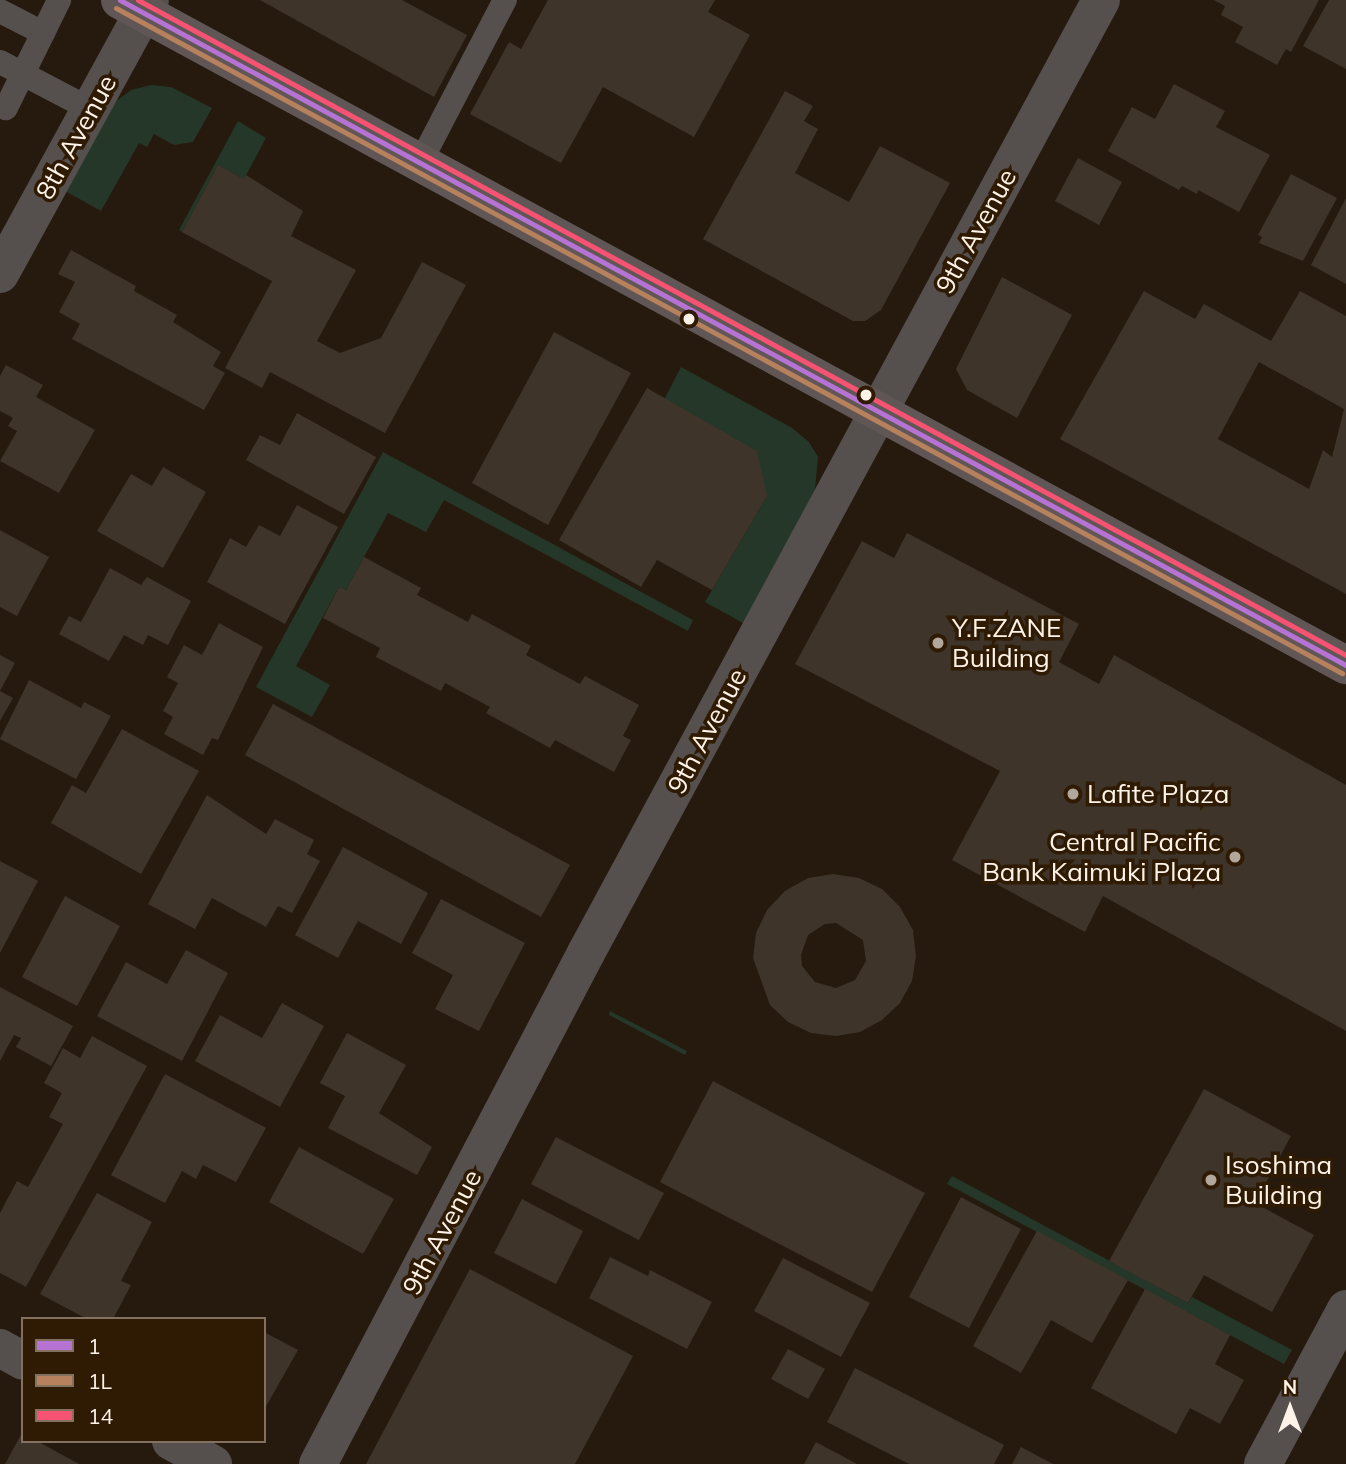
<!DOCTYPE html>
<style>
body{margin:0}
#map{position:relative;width:1346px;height:1464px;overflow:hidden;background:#251a0d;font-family:Mulish,sans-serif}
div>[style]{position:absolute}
.green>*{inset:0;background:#253728}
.building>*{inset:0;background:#3e342a}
.service>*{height:24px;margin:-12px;padding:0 12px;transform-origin:12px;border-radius:12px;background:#554f4e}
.minor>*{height:38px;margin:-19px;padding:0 19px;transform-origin:19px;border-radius:19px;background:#554f4e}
.tertiary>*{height:38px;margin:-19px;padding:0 19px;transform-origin:19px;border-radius:19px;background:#554f4e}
.primary>*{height:38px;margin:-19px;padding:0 19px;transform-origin:19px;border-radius:19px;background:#605655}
.bus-1>*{height:5px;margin:-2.5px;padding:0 2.5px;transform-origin:2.5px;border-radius:2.5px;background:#b673d3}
.bus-2>*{height:5px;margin:-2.5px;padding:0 2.5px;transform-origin:2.5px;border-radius:2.5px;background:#b6815c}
.bus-3>*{height:5px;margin:-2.5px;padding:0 2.5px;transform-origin:2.5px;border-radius:2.5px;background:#f65372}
.dots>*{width:19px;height:19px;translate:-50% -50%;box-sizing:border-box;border:4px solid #2f1b03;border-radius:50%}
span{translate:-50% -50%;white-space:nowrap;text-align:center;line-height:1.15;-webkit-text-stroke:7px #2f1b03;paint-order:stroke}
.street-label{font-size:26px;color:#fef3e8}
.poi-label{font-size:26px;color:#fef3e8}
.left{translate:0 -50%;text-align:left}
.right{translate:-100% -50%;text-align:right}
.legend{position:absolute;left:21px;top:1317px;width:245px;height:126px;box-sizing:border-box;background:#2f1b03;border:2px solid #82715f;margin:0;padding:9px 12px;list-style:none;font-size:21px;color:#fef3e8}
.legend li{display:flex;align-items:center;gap:14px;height:35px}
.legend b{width:35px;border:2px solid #82715f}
.north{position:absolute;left:1255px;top:1373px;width:70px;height:70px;-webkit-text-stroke:5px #2f1b03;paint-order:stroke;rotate:0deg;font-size:19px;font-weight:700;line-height:28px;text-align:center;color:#fef3e8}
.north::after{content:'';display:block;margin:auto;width:24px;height:32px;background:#fef3e8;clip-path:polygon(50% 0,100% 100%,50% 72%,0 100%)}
</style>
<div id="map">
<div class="green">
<i style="clip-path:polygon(151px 85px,171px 87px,212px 108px,193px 142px,174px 145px,154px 134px,147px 147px,139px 143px,101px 211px,65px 191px,115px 102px,131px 90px)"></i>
<i style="clip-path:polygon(238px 121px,266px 138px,244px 179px,218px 165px,182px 232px,179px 230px)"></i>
<i style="clip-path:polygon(681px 367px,792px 428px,809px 442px,818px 457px,815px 489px,745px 624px,705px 602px,767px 496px,665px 398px)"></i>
<i style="clip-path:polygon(383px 452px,693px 620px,688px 631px,444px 500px,426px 532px,388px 513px,346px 590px,339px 587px,296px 666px,330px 685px,312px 717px,256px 687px)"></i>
<i style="clip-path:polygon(610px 1011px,687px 1051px,685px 1055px,609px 1015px)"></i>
<i style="clip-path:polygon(952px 1176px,1188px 1303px,1192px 1297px,1292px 1350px,1284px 1364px,947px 1184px)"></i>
</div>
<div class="building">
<i style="clip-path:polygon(260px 0,402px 0,467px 35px,434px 97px)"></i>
<i style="clip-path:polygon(548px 0,715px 0,708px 12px,750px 35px,694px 137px,603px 87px,561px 163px,470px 114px,509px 42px,521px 49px)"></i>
<i style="clip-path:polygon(1214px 0,1319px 0,1291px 52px,1286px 49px,1277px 65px,1235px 42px,1243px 27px,1221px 15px,1225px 6px)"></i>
<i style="clip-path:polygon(1329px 0,1346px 0,1346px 69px,1303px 46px)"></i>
<i style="clip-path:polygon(1174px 84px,1225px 111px,1216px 127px,1270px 155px,1239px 212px,1198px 190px,1197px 194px,1182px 186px,1179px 190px,1108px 151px,1132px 107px,1155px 119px)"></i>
<i style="clip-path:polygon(785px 91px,813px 106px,804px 121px,818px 129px,795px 173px,849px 202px,880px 146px,950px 183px,881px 310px,865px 321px,853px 321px,703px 239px)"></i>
<i style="clip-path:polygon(1078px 158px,1122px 182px,1099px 225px,1055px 201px)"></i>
<i style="clip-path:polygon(218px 165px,244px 179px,246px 175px,303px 211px,291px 236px,356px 270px,317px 341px,340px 353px,381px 338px,422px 262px,466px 285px,385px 433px,270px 372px,262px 388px,225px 368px,272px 281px,182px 232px)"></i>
<i style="clip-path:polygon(1291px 174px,1337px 198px,1303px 261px,1259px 243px,1262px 237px,1258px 235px)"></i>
<i style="clip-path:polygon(1346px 198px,1346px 284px,1311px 265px)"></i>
<i style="clip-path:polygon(71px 250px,136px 286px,134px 291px,177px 315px,173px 322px,221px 352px,213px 366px,225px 373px,204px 410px,72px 339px,80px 324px,59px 312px,75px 282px,58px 274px)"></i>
<i style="clip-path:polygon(1002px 277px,1072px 315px,1017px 418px,967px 390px,956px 369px)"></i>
<i style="clip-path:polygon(evenodd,1144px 291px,1195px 319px,1204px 304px,1271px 341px,1300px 291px,1346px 316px,1346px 594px,1060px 439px,1144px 291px,1259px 362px,1344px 409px,1332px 457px,1323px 450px,1309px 489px,1218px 439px,1259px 362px)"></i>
<i style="clip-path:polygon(554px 332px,631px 373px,548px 525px,472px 483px)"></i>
<i style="clip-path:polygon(6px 365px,43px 385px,36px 397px,95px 430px,59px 493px,0 461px,17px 431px,8px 426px,13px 418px,0 411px,0 376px)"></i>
<i style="clip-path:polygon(647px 388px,757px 451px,767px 496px,712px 590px,657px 560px,641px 587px,559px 540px)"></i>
<i style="clip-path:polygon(297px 413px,376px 457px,344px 514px,246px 460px,260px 435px,280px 445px)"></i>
<i style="clip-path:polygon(163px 467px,206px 492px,163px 568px,97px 531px,131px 474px,152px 486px)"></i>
<i style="clip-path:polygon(297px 505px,338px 527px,285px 624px,207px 582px,230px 538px,246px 547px,259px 525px,280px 536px)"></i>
<i style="clip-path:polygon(0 530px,49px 557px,17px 616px,0 607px)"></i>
<i style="clip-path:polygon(907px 533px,1079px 624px,1059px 662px,1099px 684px,1114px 655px,1346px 785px,1346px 1031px,1103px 896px,1085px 932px,952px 860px,1000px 771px,795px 664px,862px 541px,894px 558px)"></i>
<i style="clip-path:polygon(364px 557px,421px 588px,417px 595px,468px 622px,472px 614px,531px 646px,526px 655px,580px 684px,585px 676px,639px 705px,623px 736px,631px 740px,614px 772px,555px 740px,550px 748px,486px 713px,490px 707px,445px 683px,441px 691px,376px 657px,380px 648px,323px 618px,339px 587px,346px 590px)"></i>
<i style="clip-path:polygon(110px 568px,141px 585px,147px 577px,191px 601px,168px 645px,148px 635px,143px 645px,124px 635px,109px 661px,59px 634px,69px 616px,81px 622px)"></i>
<i style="clip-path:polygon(219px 623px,263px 647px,218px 740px,212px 738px,203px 755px,164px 734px,173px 717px,163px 711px,178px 683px,167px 677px,184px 645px,202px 655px)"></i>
<i style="clip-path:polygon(0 655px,15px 663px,0 691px)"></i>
<i style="clip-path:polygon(29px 680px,81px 708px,84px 702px,111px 716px,76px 779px,0 739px)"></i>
<i style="clip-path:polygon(0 691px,13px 698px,0 721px)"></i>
<i style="clip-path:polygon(273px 704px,570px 865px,541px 917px,245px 755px)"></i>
<i style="clip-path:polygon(122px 729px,199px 771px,141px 874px,51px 823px,72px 785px,86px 793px)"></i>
<i style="clip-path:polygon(207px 795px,266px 834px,275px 819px,314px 840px,307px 854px,320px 861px,292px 913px,278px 906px,266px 927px,212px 898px,195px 929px,148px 904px)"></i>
<i style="clip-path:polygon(343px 847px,428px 893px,401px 944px,358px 921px,338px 958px,295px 935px)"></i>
<i style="clip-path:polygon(0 861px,38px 881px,0 953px)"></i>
<i style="clip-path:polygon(evenodd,833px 874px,859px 878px,882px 889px,900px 907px,913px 930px,916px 956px,912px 981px,900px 1003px,882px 1020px,860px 1032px,836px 1036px,811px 1033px,788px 1022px,770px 1005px,753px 958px,756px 933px,767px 910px,785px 891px,808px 878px,833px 874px,836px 923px,863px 940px,866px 961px,855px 980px,836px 988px,815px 982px,802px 966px,801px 955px,808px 935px,825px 924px,836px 923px)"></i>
<i style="clip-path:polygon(65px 896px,120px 926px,77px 1006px,22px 977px)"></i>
<i style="clip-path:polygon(441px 899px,525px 943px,479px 1031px,435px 1009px,453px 975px,412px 953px)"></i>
<i style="clip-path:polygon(186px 950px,228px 973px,182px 1061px,97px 1016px,126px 962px,167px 984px)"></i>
<i style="clip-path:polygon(0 987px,73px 1026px,51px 1066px,16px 1047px,21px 1038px,14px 1035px,0 1061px)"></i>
<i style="clip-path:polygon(282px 1003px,324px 1026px,280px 1107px,195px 1061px,220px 1015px,262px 1038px)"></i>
<i style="clip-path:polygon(347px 1033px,406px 1065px,379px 1113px,432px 1147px,417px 1175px,328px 1128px,345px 1096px,320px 1083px)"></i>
<i style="clip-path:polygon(92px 1036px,147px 1066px,26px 1287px,0 1273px,0 1213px,17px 1181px,28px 1187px,63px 1124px,49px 1117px,62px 1093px,44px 1083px,63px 1048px,80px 1058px)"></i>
<i style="clip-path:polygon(165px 1074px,266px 1128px,236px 1182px,203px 1165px,196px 1179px,182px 1171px,165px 1203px,111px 1175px)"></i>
<i style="clip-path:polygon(713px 1081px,925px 1193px,872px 1292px,660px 1182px)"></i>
<i style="clip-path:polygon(1204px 1089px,1291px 1136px,1255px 1203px,1314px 1235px,1272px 1312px,1204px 1275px,1188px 1303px,1109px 1261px)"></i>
<i style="clip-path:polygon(556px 1137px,664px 1193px,639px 1240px,531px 1184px)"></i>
<i style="clip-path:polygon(299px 1147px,394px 1199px,363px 1254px,269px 1202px)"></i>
<i style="clip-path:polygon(97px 1193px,152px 1222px,121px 1281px,131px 1285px,113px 1319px,87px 1319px,40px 1294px)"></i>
<i style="clip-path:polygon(961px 1197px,1021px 1229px,969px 1328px,909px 1297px)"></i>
<i style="clip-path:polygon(522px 1199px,583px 1231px,556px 1284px,494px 1253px)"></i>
<i style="clip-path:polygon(1037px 1231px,1128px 1280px,1092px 1343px,1051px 1320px,1021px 1373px,973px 1346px)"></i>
<i style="clip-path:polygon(610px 1257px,648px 1276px,650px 1270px,712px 1302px,687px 1349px,589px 1298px)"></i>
<i style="clip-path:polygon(783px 1258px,870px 1303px,841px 1357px,754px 1311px)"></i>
<i style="clip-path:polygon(470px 1269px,633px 1356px,575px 1464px,366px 1464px)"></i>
<i style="clip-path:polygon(1145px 1289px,1230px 1335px,1215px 1364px,1244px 1380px,1220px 1424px,1190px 1408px,1176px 1434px,1091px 1388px)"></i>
<i style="clip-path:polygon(264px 1332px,298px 1350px,264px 1410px)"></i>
<i style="clip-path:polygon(788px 1349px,825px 1369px,808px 1399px,771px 1379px)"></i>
<i style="clip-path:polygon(855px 1368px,1004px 1445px,994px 1464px,909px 1464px,827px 1422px)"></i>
<i style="clip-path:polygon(23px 1431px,23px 1441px,37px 1441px,79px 1464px,5px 1464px)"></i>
<i style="clip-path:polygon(816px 1442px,857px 1464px,804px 1464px)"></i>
<i style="clip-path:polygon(1021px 1447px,1053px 1464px,1012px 1464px)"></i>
</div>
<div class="service">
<i style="left:0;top:11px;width:48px;rotate:27.1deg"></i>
<i style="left:43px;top:33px;width:84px;rotate:116.3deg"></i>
<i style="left:43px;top:33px;width:37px;rotate:-64deg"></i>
<i style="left:0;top:62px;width:104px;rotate:27.6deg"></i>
<i style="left:420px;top:163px;width:184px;rotate:-62.5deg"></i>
</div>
<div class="minor">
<i style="left:0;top:274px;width:312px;rotate:-61.3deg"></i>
<i style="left:318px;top:1464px;width:577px;rotate:-62.32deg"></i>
<i style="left:586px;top:953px;width:1083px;rotate:-61.61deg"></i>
<i style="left:1263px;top:1464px;width:176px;rotate:-61.8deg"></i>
</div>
<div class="tertiary">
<i style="left:0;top:1348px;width:26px;rotate:29deg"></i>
<i style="left:171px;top:1441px;width:48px;rotate:28.7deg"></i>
</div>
<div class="primary">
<i style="left:120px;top:0;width:1395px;rotate:28.48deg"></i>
</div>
<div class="bus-1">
<i style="left:120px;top:0;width:1395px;rotate:28.48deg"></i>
</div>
<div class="bus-2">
<i style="left:116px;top:8px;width:1395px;rotate:28.48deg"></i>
</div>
<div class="bus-3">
<i style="left:138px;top:0;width:1374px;rotate:28.47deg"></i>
</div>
<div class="dots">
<i style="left:689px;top:319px;background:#fef3e8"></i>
<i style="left:866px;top:395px;background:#fef3e8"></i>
<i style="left:938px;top:643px;background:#b2a79b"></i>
<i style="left:1073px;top:794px;background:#b2a79b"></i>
<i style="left:1235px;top:857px;background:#b2a79b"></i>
<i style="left:1211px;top:1180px;background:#b2a79b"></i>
</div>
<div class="street-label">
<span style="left:76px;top:137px;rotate:-61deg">8th Avenue</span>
<span style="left:976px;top:231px;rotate:-61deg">9th Avenue</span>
<span style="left:707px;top:731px;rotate:-62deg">9th Avenue</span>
<span style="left:442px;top:1232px;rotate:-62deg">9th Avenue</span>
</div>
<div class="poi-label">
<span class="left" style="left:952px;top:643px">Y.F.ZANE<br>Building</span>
<span class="left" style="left:1087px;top:794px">Lafite Plaza</span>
<span class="right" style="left:1221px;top:857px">Central Pacific<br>Bank Kaimuki Plaza</span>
<span class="left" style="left:1225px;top:1180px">Isoshima<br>Building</span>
</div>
<ul class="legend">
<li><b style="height:9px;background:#b673d3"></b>1</li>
<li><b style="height:9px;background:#b6815c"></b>1L</li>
<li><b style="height:9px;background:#f65372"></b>14</li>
</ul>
<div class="north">N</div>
</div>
